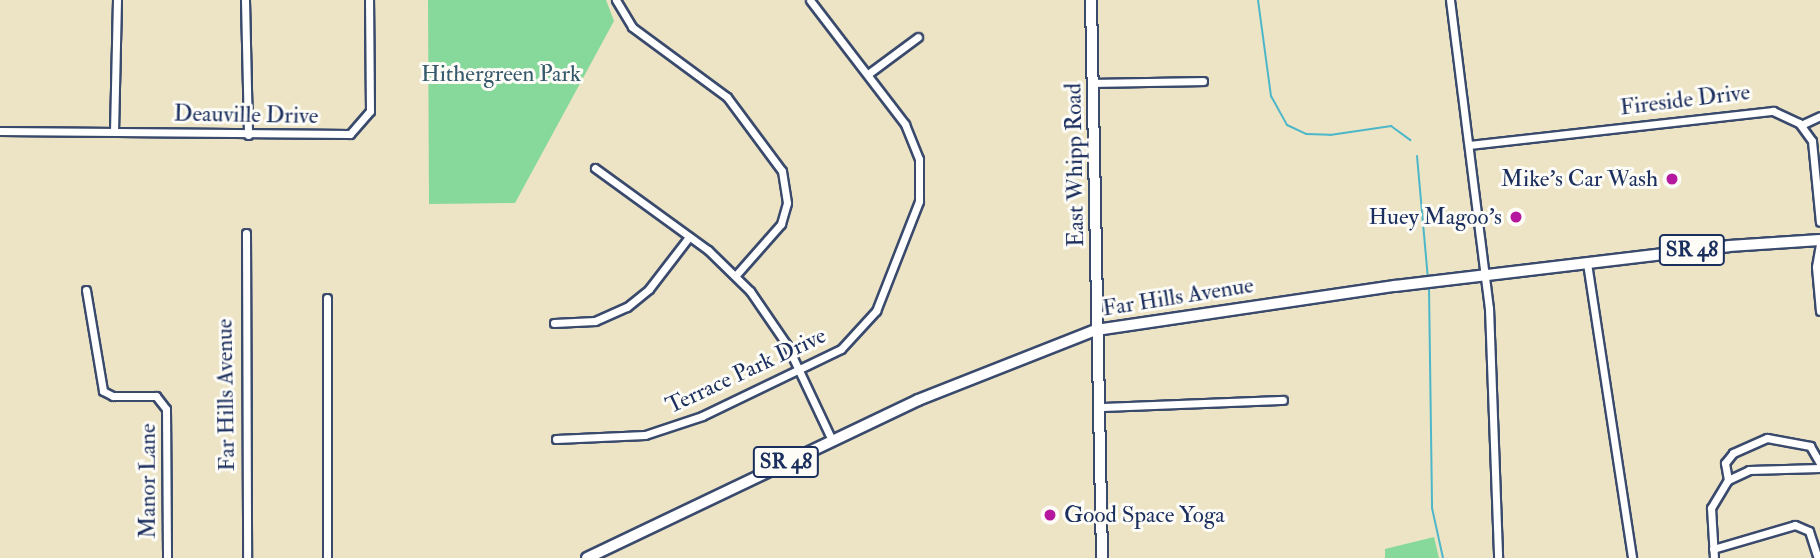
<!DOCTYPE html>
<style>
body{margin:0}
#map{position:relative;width:1820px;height:558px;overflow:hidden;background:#ece4c5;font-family:"IM FELL Double Pica",serif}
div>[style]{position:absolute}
.green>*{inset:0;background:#86d99a}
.stream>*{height:2px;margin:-1px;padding:0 1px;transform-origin:1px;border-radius:1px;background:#4db7c9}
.roads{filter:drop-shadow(2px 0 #3a4a6d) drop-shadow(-2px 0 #3a4a6d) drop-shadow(0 2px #3a4a6d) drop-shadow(0 -2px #3a4a6d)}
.street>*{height:7px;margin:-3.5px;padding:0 3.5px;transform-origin:3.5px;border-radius:3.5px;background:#fff}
.secondary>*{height:10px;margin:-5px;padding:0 5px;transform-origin:5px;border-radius:5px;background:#fff}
.primary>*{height:10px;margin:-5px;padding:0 5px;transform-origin:5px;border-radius:5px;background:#fff}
.dots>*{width:19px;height:19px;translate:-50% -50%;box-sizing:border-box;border:4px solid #fdfcf7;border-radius:50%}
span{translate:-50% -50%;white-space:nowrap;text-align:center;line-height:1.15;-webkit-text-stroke:6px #fdfcf7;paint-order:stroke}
.shield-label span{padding:2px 5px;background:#fdfcf7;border:2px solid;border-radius:5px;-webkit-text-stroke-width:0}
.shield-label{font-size:21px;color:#1b2f5e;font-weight:700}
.park-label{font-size:23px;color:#365a6d}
.street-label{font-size:23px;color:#1b2f5e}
.poi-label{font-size:23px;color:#1b2f5e}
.right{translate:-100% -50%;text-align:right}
.left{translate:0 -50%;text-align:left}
</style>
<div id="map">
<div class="green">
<i style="clip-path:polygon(428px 0,606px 0,614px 21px,515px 203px,429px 204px)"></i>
<i style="clip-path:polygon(1434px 537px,1439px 558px,1385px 558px,1385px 549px)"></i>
</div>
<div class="stream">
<i style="left:1258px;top:0;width:97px;rotate:82.3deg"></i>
<i style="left:1271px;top:96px;width:33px;rotate:61deg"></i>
<i style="left:1287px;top:125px;width:21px;rotate:25deg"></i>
<i style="left:1306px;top:134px;width:24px;rotate:2deg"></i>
<i style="left:1330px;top:135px;width:62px;rotate:-8.4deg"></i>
<i style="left:1391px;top:126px;width:24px;rotate:36deg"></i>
<i style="left:1417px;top:156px;width:123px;rotate:84.9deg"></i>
<i style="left:1429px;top:288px;width:220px;rotate:89.2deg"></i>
<i style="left:1432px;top:508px;width:51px;rotate:77.6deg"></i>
</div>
<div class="roads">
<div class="street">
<i style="left:245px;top:0;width:135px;rotate:88.7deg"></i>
<i style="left:616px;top:0;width:31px;rotate:59deg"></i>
<i style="left:632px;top:27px;width:118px;rotate:36.4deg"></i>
<i style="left:727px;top:97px;width:92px;rotate:53.4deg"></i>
<i style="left:782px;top:171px;width:32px;rotate:81deg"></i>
<i style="left:787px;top:203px;width:22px;rotate:106deg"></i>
<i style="left:781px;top:224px;width:68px;rotate:131.4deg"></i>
<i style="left:1450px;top:0;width:310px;rotate:82.8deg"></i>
<i style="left:1489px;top:308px;width:250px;rotate:87.9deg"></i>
<i style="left:868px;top:74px;width:62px;rotate:-36.5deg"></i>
<i style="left:1093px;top:83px;width:110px;rotate:-1deg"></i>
<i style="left:1801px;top:125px;width:21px;rotate:-25deg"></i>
<i style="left:0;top:131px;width:350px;rotate:0.5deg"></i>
<i style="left:350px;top:134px;width:30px;rotate:-49deg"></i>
<i style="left:370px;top:111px;width:111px;rotate:-90.5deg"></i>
<i style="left:114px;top:132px;width:132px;rotate:-88.7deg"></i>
<i style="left:1469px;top:145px;width:306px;rotate:-6.4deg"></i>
<i style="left:1773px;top:111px;width:29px;rotate:25deg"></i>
<i style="left:1799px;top:123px;width:22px;rotate:54deg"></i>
<i style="left:1812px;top:141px;width:81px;rotate:84.4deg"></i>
<i style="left:595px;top:168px;width:140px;rotate:36deg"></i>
<i style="left:708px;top:250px;width:59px;rotate:44.3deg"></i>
<i style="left:750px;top:291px;width:65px;rotate:55.6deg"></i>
<i style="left:787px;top:345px;width:105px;rotate:64.7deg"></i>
<i style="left:246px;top:233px;width:325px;rotate:89.8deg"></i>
<i style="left:1820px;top:244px;width:23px;rotate:100deg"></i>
<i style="left:1816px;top:267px;width:44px;rotate:84.8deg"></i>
<i style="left:1587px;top:263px;width:298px;rotate:81.3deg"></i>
<i style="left:86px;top:290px;width:102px;rotate:80.4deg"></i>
<i style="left:103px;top:391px;width:11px;rotate:27deg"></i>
<i style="left:113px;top:396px;width:43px"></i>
<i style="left:156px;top:396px;width:16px;rotate:52deg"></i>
<i style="left:166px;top:409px;width:149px;rotate:89.6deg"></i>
<i style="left:327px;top:298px;width:260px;rotate:90deg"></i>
<i style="left:554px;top:323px;width:41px;rotate:-2.8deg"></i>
<i style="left:595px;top:321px;width:35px;rotate:-24deg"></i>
<i style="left:627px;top:307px;width:28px;rotate:-39deg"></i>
<i style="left:649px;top:289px;width:66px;rotate:-52.4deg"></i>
<i style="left:1100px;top:407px;width:183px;rotate:-2.2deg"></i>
<i style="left:556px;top:439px;width:89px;rotate:-2.6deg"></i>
<i style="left:645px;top:435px;width:60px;rotate:-18.4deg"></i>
<i style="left:702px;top:416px;width:154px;rotate:-25.7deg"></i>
<i style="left:841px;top:349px;width:52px;rotate:-47.4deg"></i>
<i style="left:876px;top:311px;width:118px;rotate:-68.6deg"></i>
<i style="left:919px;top:201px;width:42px;rotate:-90deg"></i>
<i style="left:919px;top:159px;width:38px;rotate:-112deg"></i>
<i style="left:905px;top:124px;width:156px;rotate:-127.5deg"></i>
<i style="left:1728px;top:480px;width:17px;rotate:-100deg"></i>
<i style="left:1725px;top:463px;width:13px;rotate:-51deg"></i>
<i style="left:1733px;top:453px;width:37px;rotate:-24deg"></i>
<i style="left:1767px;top:438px;width:44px;rotate:10.5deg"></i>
<i style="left:1810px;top:446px;width:20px;rotate:60deg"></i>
<i style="left:1713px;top:549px;width:85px;rotate:-16.3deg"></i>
<i style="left:1795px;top:525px;width:15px;rotate:23deg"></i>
<i style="left:1809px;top:531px;width:28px;rotate:72deg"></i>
<i style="left:1714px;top:558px;width:50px;rotate:-93.4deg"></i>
<i style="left:1711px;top:508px;width:33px;rotate:-59deg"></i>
<i style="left:1728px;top:480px;width:23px;rotate:-25deg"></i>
<i style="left:1749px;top:470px;width:71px;rotate:-1.6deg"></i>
</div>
<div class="secondary">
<i style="left:1091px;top:0;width:558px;rotate:88.87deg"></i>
</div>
<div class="primary">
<i style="left:587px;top:558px;width:367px;rotate:-25.5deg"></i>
<i style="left:918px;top:400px;width:191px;rotate:-21.5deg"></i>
<i style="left:1096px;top:330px;width:302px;rotate:-8.4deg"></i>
<i style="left:1395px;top:286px;width:336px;rotate:-6.8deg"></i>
<i style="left:1729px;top:246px;width:91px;rotate:-3.8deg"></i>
</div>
</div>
<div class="dots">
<i style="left:1672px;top:179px;background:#b5179e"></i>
<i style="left:1516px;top:217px;background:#b5179e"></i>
<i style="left:1050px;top:515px;background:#b5179e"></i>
</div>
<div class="shield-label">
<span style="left:1692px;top:250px">SR 48</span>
<span style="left:786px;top:462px">SR 48</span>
</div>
<div class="park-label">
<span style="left:501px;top:74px">Hithergreen Park</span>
</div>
<div class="street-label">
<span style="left:1685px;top:100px;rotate:-7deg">Fireside Drive</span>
<span style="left:246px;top:115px;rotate:1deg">Deauville Drive</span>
<span style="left:1075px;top:165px;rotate:-91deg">East Whipp Road</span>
<span style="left:1178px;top:297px;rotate:-9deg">Far Hills Avenue</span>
<span style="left:746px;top:371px;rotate:-25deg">Terrace Park Drive</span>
<span style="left:226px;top:395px;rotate:-91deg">Far Hills Avenue</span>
<span style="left:148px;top:481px;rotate:-90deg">Manor Lane</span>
</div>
<div class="poi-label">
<span class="right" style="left:1658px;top:179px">Mike's Car Wash</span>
<span class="right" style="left:1502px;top:217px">Huey Magoo's</span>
<span class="left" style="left:1064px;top:515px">Good Space Yoga</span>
</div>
</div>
